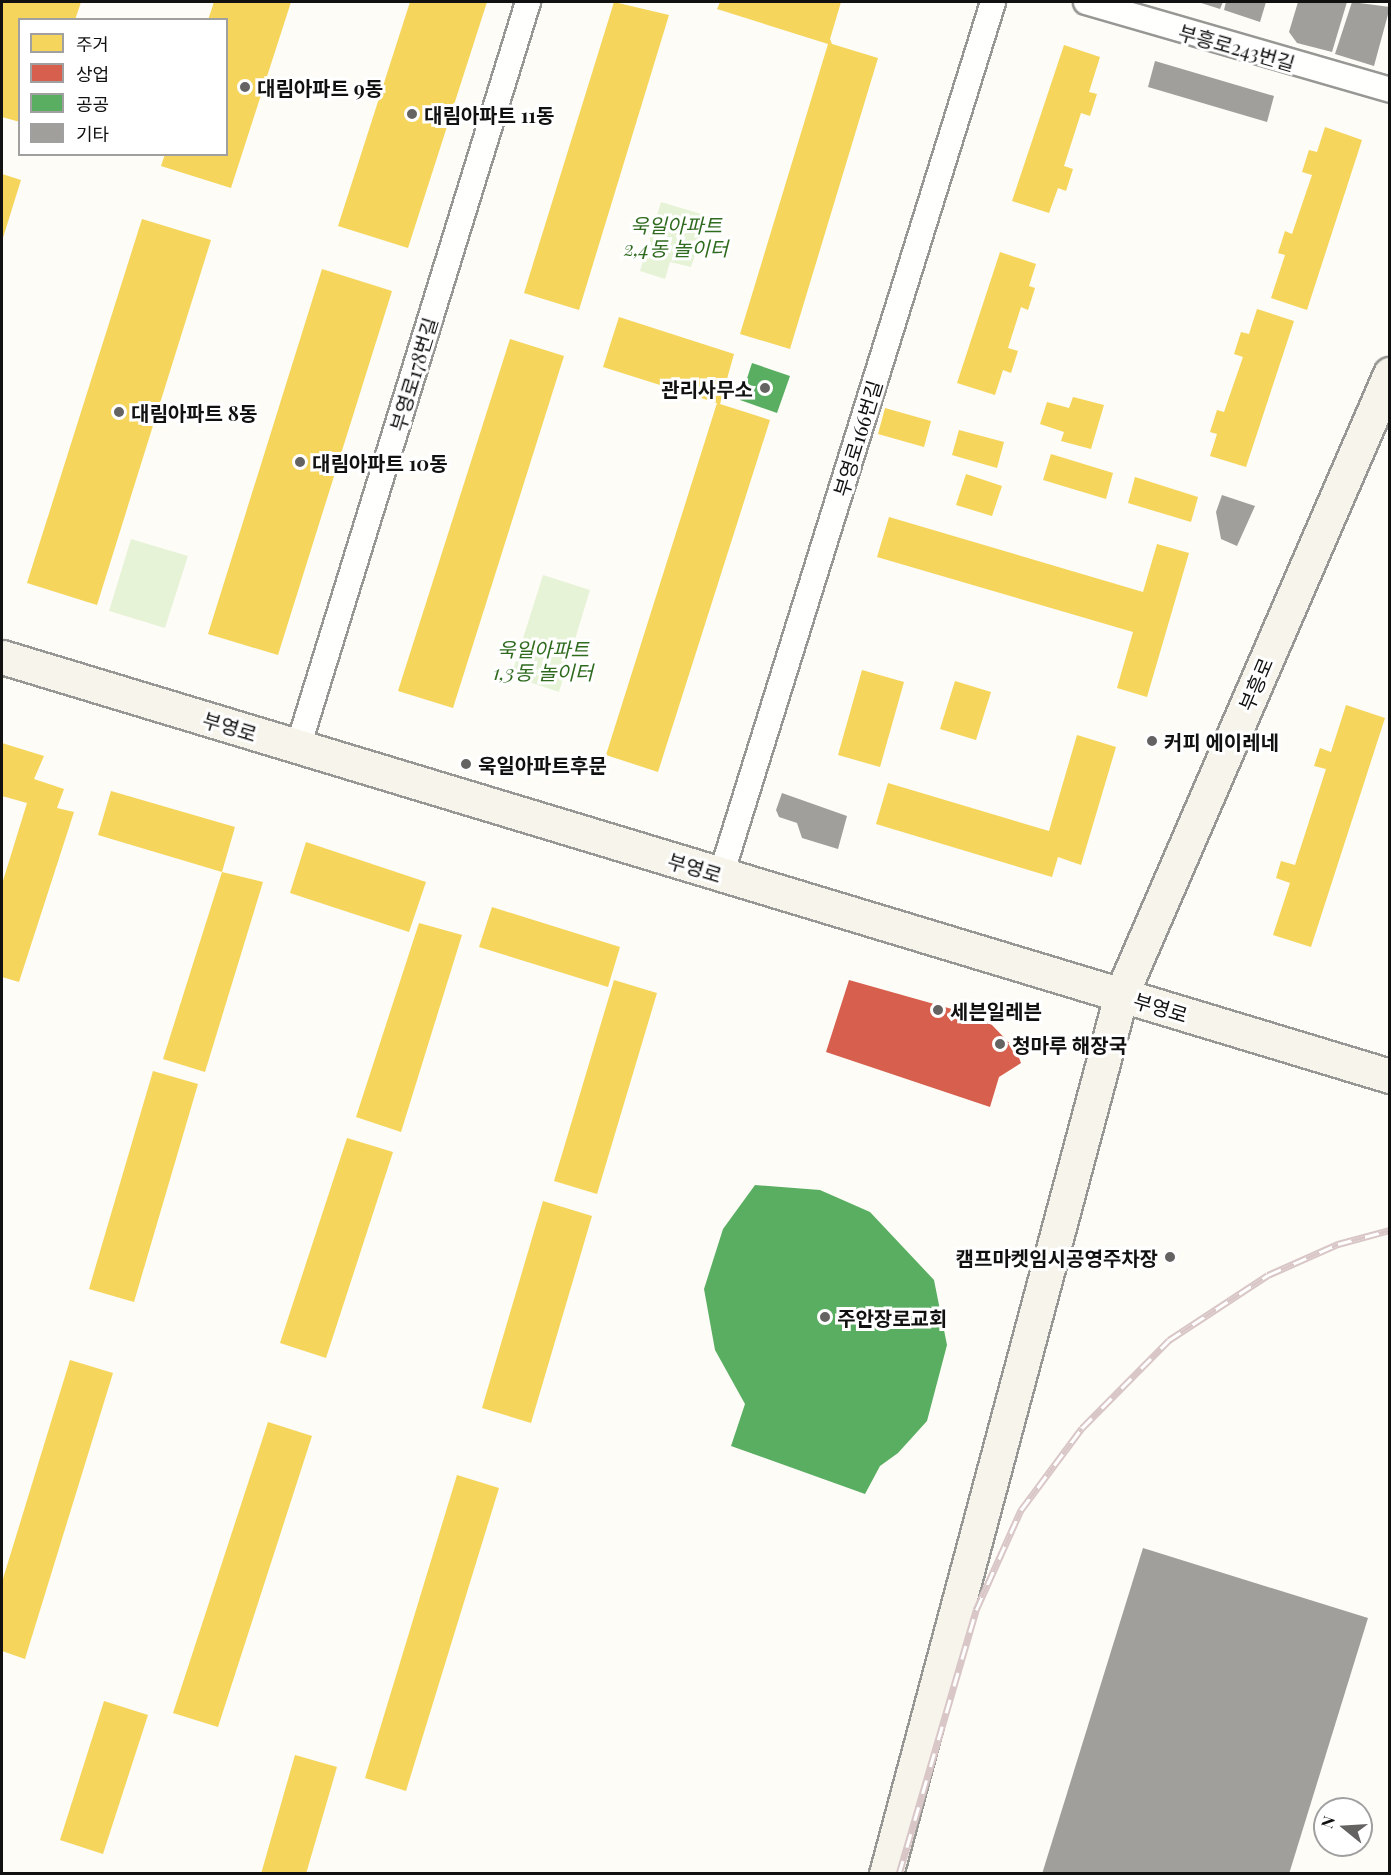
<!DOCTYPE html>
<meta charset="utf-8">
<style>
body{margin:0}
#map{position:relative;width:1391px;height:1875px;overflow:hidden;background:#fdfcf7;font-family:"Playfair Display","Noto Sans KR",serif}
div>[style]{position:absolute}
.green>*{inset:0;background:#e7f3d7}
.homes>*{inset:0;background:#f6d55c}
.shops>*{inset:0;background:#d6604d}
.public>*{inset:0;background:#5aae61}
.building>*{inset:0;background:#a19f9c}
.roads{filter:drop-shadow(2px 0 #979795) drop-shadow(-2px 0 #979795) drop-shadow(0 2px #979795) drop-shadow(0 -2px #979795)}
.street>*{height:24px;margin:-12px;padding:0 12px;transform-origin:12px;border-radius:12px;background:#fffffe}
.secondary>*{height:33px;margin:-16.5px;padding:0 16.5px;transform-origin:16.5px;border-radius:16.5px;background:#f6f4eb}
.rail>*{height:7px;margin-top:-3.5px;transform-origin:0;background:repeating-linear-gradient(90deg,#fff 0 14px,#d9c6c7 0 28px);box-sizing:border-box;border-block:2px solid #d9c6c7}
.dots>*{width:16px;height:16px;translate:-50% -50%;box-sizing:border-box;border:3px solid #fff;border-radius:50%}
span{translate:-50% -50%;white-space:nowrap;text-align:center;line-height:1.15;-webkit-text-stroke:6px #fff;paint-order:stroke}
.street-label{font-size:20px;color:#111}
.poi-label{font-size:20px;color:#111;font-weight:700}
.left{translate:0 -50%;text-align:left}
.right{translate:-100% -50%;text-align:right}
.park-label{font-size:20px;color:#2f6b1f;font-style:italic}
.frame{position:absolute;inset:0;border:3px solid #111;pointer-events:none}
.legend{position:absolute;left:18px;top:18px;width:210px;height:138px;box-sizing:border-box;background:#fff;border:2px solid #a0a0a0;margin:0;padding:8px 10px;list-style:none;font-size:18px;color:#111}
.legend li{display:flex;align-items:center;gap:12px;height:30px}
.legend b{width:30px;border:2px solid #a0a0a0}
.north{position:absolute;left:1313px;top:1797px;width:60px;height:60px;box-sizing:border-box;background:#fff;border:2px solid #a0a0a0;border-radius:50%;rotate:288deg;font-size:16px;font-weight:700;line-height:24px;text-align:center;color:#111}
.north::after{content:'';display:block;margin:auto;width:21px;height:27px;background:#646362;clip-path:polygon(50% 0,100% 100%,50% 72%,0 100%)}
</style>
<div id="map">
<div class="green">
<i style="clip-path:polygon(661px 202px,708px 216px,691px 267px,670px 262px,665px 279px,640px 271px)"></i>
<i style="clip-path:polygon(131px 539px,188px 556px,165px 628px,109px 611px)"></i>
<i style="clip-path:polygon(543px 575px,590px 590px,559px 692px,511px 676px)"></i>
</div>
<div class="homes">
<i style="clip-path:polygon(3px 2px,81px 2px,75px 20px,20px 20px,20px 122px,2px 117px)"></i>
<i style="clip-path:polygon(214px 2px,291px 2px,231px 188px,161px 166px,165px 154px,226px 154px,226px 20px,208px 20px)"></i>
<i style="clip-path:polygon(410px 2px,487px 2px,408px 248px,338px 226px)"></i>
<i style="clip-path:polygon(614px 2px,669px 15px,579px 310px,524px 293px)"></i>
<i style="clip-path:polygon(720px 2px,841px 2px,830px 39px,832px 44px,878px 58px,790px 349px,740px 334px,828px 44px,717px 9px)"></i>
<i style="clip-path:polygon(1064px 45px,1100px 57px,1089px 92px,1097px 94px,1090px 116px,1081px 113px,1064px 166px,1073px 169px,1066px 191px,1058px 188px,1049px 213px,1012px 201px)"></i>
<i style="clip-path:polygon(1325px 127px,1362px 140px,1307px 310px,1271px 298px,1285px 255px,1278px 253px,1285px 231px,1292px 234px,1312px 175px,1302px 172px,1309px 150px,1317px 152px)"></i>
<i style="clip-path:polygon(2px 174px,21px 180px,2px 241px)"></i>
<i style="clip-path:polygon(142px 219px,211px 240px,97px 605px,27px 583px)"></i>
<i style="clip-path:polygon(1000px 252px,1036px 264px,1029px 286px,1035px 288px,1028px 310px,1021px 307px,1008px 348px,1018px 351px,1011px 373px,1003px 370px,995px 395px,957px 383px)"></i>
<i style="clip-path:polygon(322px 269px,392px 291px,278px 655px,208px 634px)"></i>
<i style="clip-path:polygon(1257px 309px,1294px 321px,1246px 467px,1210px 456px,1217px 434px,1210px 432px,1217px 410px,1224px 412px,1243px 357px,1234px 354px,1241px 332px,1249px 334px)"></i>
<i style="clip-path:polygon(619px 317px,734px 354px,720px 404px,770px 420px,658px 772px,606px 755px,717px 403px,603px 367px)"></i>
<i style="clip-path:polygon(510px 339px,564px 356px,453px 708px,398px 691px)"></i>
<i style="clip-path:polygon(1073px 397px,1104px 405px,1091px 449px,1061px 441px,1064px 432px,1040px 424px,1047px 402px,1069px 408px)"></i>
<i style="clip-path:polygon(885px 408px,931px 421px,924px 447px,878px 434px)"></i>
<i style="clip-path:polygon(959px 430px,1004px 442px,997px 468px,952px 455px)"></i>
<i style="clip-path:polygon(1051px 454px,1113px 473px,1106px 499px,1043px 480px)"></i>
<i style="clip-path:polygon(966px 474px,1002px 486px,992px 516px,956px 505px)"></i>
<i style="clip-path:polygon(1135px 477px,1198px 497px,1191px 522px,1128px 503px)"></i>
<i style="clip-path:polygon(889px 517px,1143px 592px,1157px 544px,1189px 553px,1147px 697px,1117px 688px,1133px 632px,877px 557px)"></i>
<i style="clip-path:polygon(862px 670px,904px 682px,880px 767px,838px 755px)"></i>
<i style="clip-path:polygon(955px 681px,991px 692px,976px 740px,940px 729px)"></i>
<i style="clip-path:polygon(1346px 705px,1385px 718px,1311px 947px,1273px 935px,1290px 883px,1276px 878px,1281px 861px,1295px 865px,1326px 769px,1314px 766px,1320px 748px,1331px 752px)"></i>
<i style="clip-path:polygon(1077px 735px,1116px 747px,1081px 865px,1058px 857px,1052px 877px,876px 824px,888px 783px,1049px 831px)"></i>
<i style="clip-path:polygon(2px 743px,44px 756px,34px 779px,64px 789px,57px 808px,74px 812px,19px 982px,2px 977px,2px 884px,27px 803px,2px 796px)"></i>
<i style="clip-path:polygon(111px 791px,235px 827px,222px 872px,98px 835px)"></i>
<i style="clip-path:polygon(306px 842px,426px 882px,409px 932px,290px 893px)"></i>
<i style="clip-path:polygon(222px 872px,263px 882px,205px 1072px,163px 1059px)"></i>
<i style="clip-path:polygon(492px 907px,620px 947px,608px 987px,479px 947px)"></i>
<i style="clip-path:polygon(419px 923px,462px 935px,401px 1132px,356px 1117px)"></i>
<i style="clip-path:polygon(614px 980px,657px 993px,597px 1194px,554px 1181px)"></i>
<i style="clip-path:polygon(153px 1071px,198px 1084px,134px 1302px,89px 1289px)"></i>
<i style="clip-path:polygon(347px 1138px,393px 1152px,326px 1358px,280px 1343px)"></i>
<i style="clip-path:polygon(543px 1201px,592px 1216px,531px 1423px,482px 1408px)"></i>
<i style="clip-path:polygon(70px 1360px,113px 1373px,25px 1659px,2px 1651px,2px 1582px)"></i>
<i style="clip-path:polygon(268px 1422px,312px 1436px,218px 1727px,173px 1713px)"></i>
<i style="clip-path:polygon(457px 1475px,499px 1488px,406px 1791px,365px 1778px)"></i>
<i style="clip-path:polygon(104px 1701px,148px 1715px,103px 1854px,60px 1840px)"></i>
<i style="clip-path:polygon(295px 1755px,337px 1767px,306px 1874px,261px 1874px)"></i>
</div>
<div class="shops">
<i style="clip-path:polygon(849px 980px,966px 1013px,992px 1025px,1016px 1050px,1021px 1063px,999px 1077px,990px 1107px,826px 1052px)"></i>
</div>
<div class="public">
<i style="clip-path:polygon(752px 363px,790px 376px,777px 413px,740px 400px)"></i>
<i style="clip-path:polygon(755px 1185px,820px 1190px,870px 1212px,934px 1280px,947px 1345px,927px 1421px,898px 1453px,880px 1466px,865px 1494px,731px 1446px,745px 1404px,715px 1350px,704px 1289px,723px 1229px)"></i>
</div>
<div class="building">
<i style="clip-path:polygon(1198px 2px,1223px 2px,1220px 9px)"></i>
<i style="clip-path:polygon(1226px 2px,1266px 2px,1260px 22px,1224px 10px)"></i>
<i style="clip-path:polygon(1298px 2px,1347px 2px,1332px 52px,1297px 43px,1289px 32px)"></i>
<i style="clip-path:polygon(1352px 2px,1390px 7px,1374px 66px,1335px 54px)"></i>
<i style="clip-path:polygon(1155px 61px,1274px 96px,1267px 122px,1148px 87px)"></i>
<i style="clip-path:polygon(1222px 495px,1255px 506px,1237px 546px,1221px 539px,1216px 512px)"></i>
<i style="clip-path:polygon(782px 793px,847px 816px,838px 849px,802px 838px,797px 823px,779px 817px,776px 810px)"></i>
<i style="clip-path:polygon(1143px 1548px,1368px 1618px,1289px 1874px,1042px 1874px)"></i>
</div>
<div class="roads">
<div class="street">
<i style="left:1086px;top:2px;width:316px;rotate:16.1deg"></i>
<i style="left:298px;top:747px;width:780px;rotate:-72.84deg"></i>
<i style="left:721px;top:875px;width:914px;rotate:-72.69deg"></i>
</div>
<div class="secondary">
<i style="left:2px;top:657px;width:1450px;rotate:16.8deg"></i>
<i style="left:886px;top:1874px;width:910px;rotate:-75.03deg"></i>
<i style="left:1121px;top:995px;width:677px;rotate:-66.58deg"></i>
</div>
</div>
<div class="rail">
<i style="left:899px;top:1874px;width:275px;rotate:-73.7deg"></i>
<i style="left:976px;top:1610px;width:110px;rotate:-65.8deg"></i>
<i style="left:1021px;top:1510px;width:102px;rotate:-53.4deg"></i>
<i style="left:1082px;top:1428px;width:124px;rotate:-45.3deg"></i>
<i style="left:1169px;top:1340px;width:118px;rotate:-33.3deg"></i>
<i style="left:1268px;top:1275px;width:77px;rotate:-23.9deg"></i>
<i style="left:1338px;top:1244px;width:54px;rotate:-15.1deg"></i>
</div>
<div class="dots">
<i style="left:245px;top:87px;background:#646362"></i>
<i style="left:412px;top:114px;background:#646362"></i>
<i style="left:765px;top:388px;background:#646362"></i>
<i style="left:119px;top:412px;background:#646362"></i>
<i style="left:300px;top:462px;background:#646362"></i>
<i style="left:1152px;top:741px;background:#646362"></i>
<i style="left:466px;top:764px;background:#646362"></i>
<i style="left:938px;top:1010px;background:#646362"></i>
<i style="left:1000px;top:1044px;background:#646362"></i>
<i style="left:1170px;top:1257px;background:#646362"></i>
<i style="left:825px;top:1317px;background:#646362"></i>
</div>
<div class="street-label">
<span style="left:1237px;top:47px;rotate:16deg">부흥로243번길</span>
<span style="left:413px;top:374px;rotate:-73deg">부영로178번길</span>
<span style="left:857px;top:438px;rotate:-73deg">부영로166번길</span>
<span style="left:1255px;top:684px;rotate:-67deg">부흥로</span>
<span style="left:230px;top:726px;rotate:17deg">부영로</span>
<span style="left:695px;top:867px;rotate:17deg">부영로</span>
<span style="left:1161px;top:1007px;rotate:17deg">부영로</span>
</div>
<div class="poi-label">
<span class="left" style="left:257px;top:87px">대림아파트 9동</span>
<span class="left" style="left:424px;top:114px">대림아파트 11동</span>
<span class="right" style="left:753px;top:388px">관리사무소</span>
<span class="left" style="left:131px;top:412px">대림아파트 8동</span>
<span class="left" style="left:312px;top:462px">대림아파트 10동</span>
<span class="left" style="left:1164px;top:741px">커피 에이레네</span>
<span class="left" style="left:478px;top:764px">욱일아파트후문</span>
<span class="left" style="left:950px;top:1010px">세븐일레븐</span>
<span class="left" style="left:1012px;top:1044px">청마루 해장국</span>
<span class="right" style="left:1158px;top:1257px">캠프마켓임시공영주차장</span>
<span class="left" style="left:837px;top:1317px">주안장로교회</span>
</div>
<div class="park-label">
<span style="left:676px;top:236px">욱일아파트<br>2,4동 놀이터</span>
<span style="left:543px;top:660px">욱일아파트<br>1,3동 놀이터</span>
</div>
<div class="frame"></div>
<ul class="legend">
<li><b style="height:16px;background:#f6d55c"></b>주거</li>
<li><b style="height:16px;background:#d6604d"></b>상업</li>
<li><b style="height:16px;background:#5aae61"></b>공공</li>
<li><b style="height:16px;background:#a19f9c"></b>기타</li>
</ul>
<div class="north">N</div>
</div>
